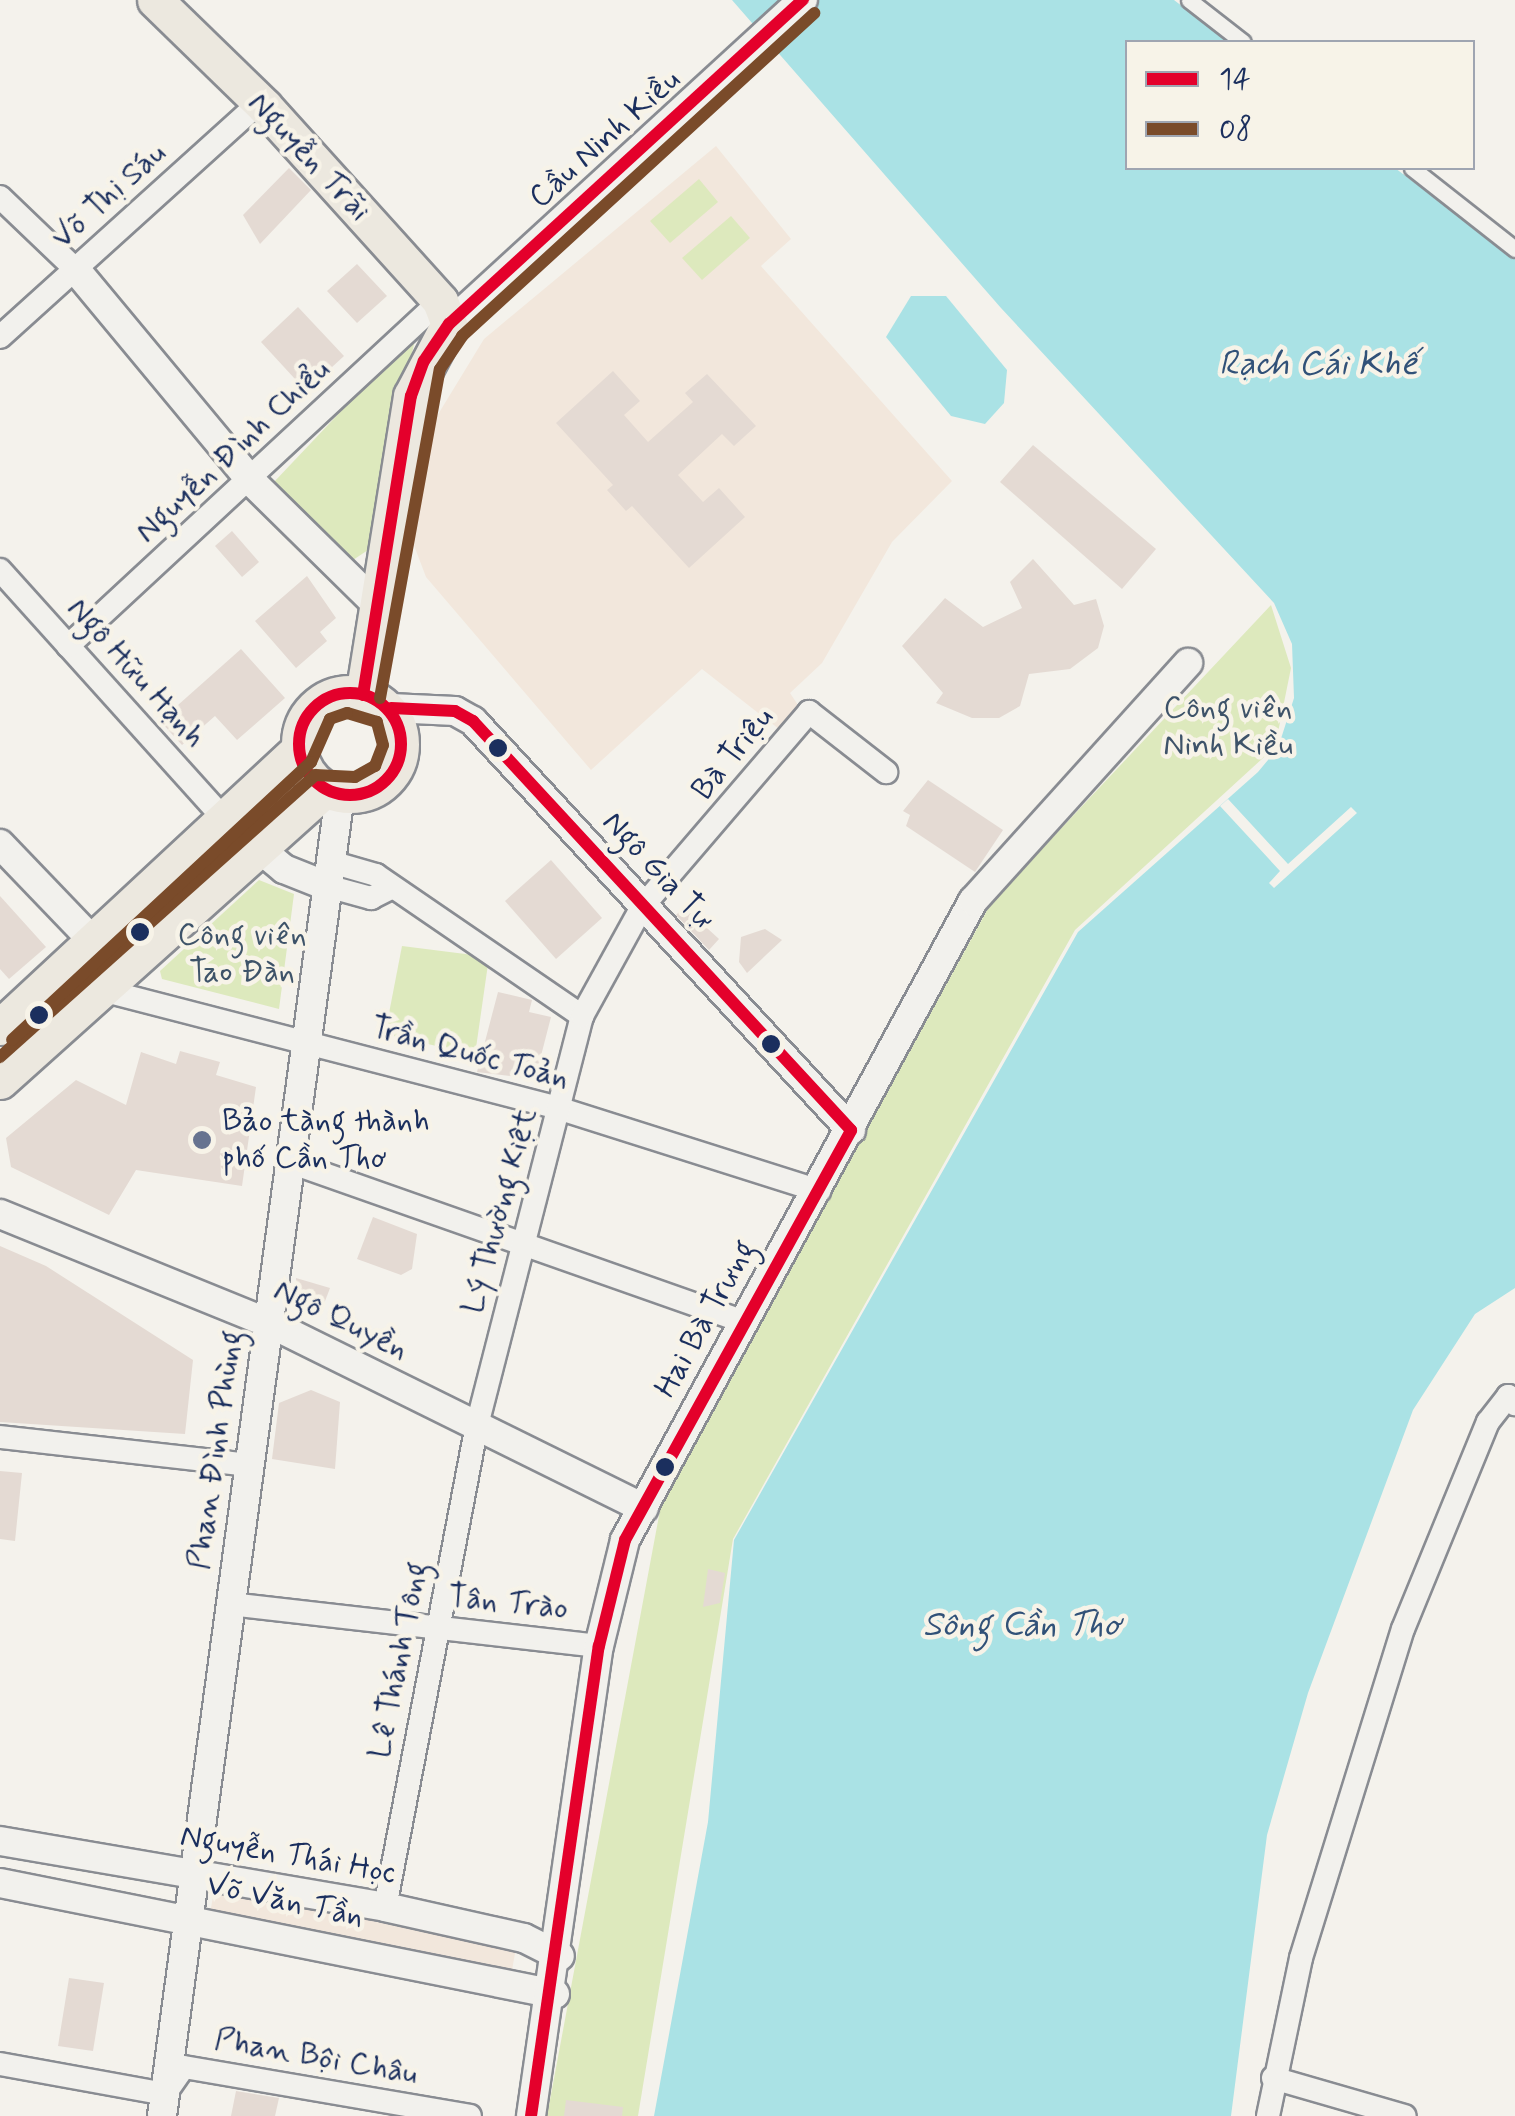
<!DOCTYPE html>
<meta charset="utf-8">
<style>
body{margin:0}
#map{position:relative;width:1515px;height:2116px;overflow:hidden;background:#f4f2ec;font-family:Mynerve,sans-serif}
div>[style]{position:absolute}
.built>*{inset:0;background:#f2e7dc}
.green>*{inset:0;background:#dde9bd}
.water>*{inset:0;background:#aae2e5}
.pier>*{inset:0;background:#f4f2ec}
.building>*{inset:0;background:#e4dad3}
.roads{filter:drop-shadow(2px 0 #898c92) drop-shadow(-2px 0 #898c92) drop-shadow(0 2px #898c92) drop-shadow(0 -2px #898c92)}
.pedestrian>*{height:15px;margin:-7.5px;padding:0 7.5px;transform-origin:7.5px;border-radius:7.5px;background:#f2f1ed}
.minor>*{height:22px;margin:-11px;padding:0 11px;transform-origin:11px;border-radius:11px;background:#f2f1ed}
.tertiary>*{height:28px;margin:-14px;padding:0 14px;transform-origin:14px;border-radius:14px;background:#f2f1ed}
.primary>*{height:35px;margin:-17.5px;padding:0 17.5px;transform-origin:17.5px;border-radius:17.5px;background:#ece8df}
.primary>.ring{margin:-17.5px;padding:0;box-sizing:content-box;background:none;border:35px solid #ece8df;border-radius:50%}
.bus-1>*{height:12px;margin:-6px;padding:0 6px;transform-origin:6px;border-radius:6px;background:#e4002b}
.bus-1>.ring{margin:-6px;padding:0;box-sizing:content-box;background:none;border:12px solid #e4002b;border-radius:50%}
.bus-2>*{height:12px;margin:-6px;padding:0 6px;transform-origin:6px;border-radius:6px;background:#7a4b2a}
.dots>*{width:28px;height:28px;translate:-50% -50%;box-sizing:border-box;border:5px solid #f7f3e8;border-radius:50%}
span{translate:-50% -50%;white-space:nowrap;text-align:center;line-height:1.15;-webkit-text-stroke:9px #f7f3e8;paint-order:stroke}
.street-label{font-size:32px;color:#1b2f5e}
.park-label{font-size:32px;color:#3e5369}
.poi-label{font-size:32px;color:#1b2f5e}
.left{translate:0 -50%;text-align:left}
.water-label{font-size:35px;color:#315178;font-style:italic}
.legend{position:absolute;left:1125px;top:40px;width:350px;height:130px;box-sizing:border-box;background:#f7f3e8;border:2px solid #9fa5b1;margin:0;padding:12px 18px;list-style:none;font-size:30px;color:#1b2f5e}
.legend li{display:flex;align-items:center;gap:20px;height:50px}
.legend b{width:50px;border:2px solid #9fa5b1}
</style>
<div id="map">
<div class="built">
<i style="clip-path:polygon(716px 146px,791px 239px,761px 266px,952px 481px,892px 542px,822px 663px,790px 693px,802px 711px,784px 733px,702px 669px,591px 770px,426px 577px,404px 519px,423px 439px,484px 339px)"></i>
<i style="clip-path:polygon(216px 1881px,518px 1937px,512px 1970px,210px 1913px)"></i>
</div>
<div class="green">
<i style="clip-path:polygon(699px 179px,718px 202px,670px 243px,650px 221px)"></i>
<i style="clip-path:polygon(731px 216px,750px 238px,702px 280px,682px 258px)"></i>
<i style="clip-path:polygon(417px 331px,368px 550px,344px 566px,273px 491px,274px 482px)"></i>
<i style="clip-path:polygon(1271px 605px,1291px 668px,1275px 747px,1075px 930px,733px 1539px,638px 2116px,547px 2116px,661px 1505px,991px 903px)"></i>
<i style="clip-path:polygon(259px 880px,294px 894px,279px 1009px,162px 979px,160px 971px)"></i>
<i style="clip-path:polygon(402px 946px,489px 957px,475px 1055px,385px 1034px)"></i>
</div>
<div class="water">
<i style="clip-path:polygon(732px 0,1174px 0,1229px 42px,1128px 42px,1128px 168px,1395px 168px,1515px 259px,1515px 1288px,1475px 1314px,1413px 1410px,1308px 1693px,1267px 1835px,1231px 2116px,654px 2116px,708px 1822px,734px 1540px,1078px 932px,1258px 772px,1278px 748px,1294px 698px,1292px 644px,1274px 603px,1001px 308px)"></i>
<i style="clip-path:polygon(911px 296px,946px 296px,1007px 370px,1004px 403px,985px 424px,951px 416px,886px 337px)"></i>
</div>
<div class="pier">
<i style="clip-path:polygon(1228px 799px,1288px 864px,1351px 807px,1357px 813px,1274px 888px,1269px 883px,1280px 871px,1220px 806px)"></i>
</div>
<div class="building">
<i style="clip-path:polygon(289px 168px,311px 190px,260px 244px,243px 215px)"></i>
<i style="clip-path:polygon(357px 264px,387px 296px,357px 323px,327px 291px)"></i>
<i style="clip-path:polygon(298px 307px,344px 356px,306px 391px,261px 342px)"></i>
<i style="clip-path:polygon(613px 371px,640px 401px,624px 415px,648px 442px,693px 402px,685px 393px,707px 374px,756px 426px,734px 446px,722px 434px,678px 475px,703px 502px,719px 488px,745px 517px,689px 568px,632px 506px,626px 511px,607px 490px,613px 485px,556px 423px)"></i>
<i style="clip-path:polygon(1033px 445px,1156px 549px,1122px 589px,1000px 482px)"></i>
<i style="clip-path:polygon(232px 531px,259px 562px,242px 577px,215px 546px)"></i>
<i style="clip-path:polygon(1033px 559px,1074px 605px,1096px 599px,1104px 626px,1098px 648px,1070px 669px,1029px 674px,1020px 706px,999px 718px,972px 718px,936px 703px,943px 693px,902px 646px,945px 598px,983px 627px,1022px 608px,1010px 582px)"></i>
<i style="clip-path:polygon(307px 576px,336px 618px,320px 632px,327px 641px,296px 668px,255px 621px)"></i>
<i style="clip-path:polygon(241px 649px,285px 698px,237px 740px,215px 716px,182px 745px,160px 721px)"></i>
<i style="clip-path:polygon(928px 780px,1003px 830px,975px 872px,906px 826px,910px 815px,903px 811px)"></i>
<i style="clip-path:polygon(551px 860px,602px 918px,556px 959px,505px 901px)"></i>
<i style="clip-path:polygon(0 896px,46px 947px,9px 979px,0 969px)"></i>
<i style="clip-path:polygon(684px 907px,719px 939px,709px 950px,676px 915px)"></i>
<i style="clip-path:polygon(765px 929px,782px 940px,747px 973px,739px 962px,741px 937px)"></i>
<i style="clip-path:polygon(498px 992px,532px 1000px,529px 1012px,551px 1017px,535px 1079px,477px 1072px)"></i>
<i style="clip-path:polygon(180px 1051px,220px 1062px,216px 1075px,256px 1087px,242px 1186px,136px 1170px,109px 1215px,11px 1167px,6px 1138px,76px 1080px,126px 1105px,141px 1052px,176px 1064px)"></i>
<i style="clip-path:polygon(373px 1217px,417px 1234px,412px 1269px,401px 1275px,357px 1259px)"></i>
<i style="clip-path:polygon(0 1246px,46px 1266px,193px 1360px,185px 1434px,0 1422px)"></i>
<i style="clip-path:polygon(296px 1278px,330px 1288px,319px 1317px,298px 1309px)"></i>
<i style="clip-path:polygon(311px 1390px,340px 1402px,335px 1469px,272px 1459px,279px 1403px)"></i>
<i style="clip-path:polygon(0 1471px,22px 1473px,15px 1541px,0 1539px)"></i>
<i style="clip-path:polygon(708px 1569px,725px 1573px,720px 1603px,703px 1607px)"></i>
<i style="clip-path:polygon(69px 1978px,104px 1983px,93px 2051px,58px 2046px)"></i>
<i style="clip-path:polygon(236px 2091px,279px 2098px,275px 2116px,231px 2116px)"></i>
<i style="clip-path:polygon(566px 2100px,623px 2107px,622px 2116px,564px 2116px)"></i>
</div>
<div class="roads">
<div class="pedestrian">
<i style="left:1189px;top:0;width:68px;rotate:37.9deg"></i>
<i style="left:1412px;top:168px;width:131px;rotate:38.2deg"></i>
</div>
<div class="minor">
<i style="left:0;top:197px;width:105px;rotate:43.8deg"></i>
<i style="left:0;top:337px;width:350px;rotate:-42.1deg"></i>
<i style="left:0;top:570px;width:335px;rotate:48deg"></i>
<i style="left:68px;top:646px;width:507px;rotate:-42.84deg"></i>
<i style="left:331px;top:862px;width:47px;rotate:16.1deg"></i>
<i style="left:376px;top:875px;width:250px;rotate:34.4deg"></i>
<i style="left:327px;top:886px;width:46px;rotate:15.3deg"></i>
<i style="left:371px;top:898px;width:20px;rotate:-27deg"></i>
<i style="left:102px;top:990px;width:474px;rotate:14.5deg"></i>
<i style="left:561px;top:1109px;width:271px;rotate:17.6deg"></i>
<i style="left:290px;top:1162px;width:478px;rotate:19.4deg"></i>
<i style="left:0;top:1437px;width:251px;rotate:6.4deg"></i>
<i style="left:230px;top:1604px;width:371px;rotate:6.5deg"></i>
<i style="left:385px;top:1907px;width:491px;rotate:-79.2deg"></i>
<i style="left:477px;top:1425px;width:422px;rotate:-75.6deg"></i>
<i style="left:582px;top:1016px;width:124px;rotate:-61.2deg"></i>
<i style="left:642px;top:907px;width:257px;rotate:-49.4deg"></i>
<i style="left:809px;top:712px;width:98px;rotate:37.9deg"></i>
<i style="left:0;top:2064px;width:168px;rotate:10.3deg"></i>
<i style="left:1273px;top:2078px;width:137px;rotate:16.1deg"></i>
<i style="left:167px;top:2091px;width:29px;rotate:-55deg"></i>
<i style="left:184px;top:2067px;width:290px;rotate:9.7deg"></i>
<i style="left:1268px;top:2116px;width:161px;rotate:-78.2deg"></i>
<i style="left:1301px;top:1958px;width:344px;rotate:-72.8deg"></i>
<i style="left:1403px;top:1629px;width:224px;rotate:-67.7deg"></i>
<i style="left:1488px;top:1422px;width:33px;rotate:-52deg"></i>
<i style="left:1508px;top:1396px;width:11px;rotate:49deg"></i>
</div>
<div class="tertiary">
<i style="left:76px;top:270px;width:274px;rotate:50.3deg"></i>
<i style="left:251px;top:481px;width:175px;rotate:44.5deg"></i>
<i style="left:449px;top:324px;width:480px;rotate:-42.5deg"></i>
<i style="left:391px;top:708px;width:64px;rotate:2.7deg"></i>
<i style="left:455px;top:711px;width:21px;rotate:29deg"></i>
<i style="left:473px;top:721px;width:557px;rotate:47.26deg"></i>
<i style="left:224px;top:819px;width:78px;rotate:39.8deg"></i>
<i style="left:284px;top:869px;width:46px;rotate:21.6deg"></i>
<i style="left:0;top:844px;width:134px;rotate:46.2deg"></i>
<i style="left:0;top:1214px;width:290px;rotate:22.1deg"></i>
<i style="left:269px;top:1323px;width:418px;rotate:26.3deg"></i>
<i style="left:0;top:1841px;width:391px;rotate:9.7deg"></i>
<i style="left:385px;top:1907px;width:142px;rotate:12.6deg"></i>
<i style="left:524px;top:1938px;width:40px;rotate:26.6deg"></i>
<i style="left:0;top:1883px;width:566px;rotate:11.31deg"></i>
<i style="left:162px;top:2116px;width:1334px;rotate:-82.33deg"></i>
<i style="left:531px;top:2116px;width:475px;rotate:-81.8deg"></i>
<i style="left:599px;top:1646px;width:109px;rotate:-76.2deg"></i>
<i style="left:625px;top:1540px;width:728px;rotate:-61.43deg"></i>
<i style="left:973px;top:901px;width:321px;rotate:-47.9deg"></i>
</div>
<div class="primary">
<i style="left:155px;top:0;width:152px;rotate:44.2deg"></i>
<i style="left:264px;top:106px;width:263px;rotate:47.9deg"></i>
<i style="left:440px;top:301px;width:25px;rotate:69deg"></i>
<i style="left:449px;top:324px;width:81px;rotate:117.8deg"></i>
<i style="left:411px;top:396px;width:303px;rotate:99.1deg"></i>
<i class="ring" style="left:299px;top:693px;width:67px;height:67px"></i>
<i style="left:0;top:1027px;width:408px;rotate:-42.9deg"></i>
<i style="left:0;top:1081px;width:437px;rotate:-41.9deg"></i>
</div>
</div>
<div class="bus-1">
<i class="ring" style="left:299px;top:693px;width:90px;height:90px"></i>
<i style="left:363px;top:695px;width:303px;rotate:-80.9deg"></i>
<i style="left:411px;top:396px;width:37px;rotate:-70deg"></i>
<i style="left:424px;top:361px;width:45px;rotate:-56deg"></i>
<i style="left:449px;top:324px;width:480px;rotate:-42.5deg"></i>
<i style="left:391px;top:708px;width:64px;rotate:2.7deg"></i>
<i style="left:455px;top:711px;width:21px;rotate:29deg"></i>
<i style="left:473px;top:721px;width:557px;rotate:47.26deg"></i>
<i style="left:531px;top:2116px;width:475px;rotate:-81.8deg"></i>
<i style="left:599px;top:1646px;width:109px;rotate:-76.2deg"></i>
<i style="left:625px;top:1540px;width:468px;rotate:-61.1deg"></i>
</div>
<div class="bus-2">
<i style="left:380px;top:698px;width:334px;rotate:-79.7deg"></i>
<i style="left:440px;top:369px;width:40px;rotate:-56deg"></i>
<i style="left:462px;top:336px;width:478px;rotate:-42.5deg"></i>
<i style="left:0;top:1057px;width:423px;rotate:-41.8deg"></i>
<i style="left:315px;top:775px;width:40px;rotate:2.9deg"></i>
<i style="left:355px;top:777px;width:23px;rotate:-29deg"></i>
<i style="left:375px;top:766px;width:22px;rotate:-69deg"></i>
<i style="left:383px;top:745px;width:24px;rotate:-105deg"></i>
<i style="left:377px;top:722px;width:31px;rotate:-163deg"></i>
<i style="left:347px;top:713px;width:18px;rotate:161deg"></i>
<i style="left:330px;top:719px;width:47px;rotate:113.8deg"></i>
<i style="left:311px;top:762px;width:408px;rotate:137.1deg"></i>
</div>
<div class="dots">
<i style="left:498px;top:748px;background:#1b2f5e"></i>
<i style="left:140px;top:932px;background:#1b2f5e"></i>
<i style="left:39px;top:1015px;background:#1b2f5e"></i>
<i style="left:771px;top:1044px;background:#1b2f5e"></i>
<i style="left:202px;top:1140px;background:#677390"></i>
<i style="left:665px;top:1467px;background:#1b2f5e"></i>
</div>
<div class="street-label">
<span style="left:605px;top:139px;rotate:-42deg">Cầu Ninh Kiều</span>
<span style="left:309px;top:157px;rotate:47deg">Nguyễn Trãi</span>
<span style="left:109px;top:196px;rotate:-42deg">Võ Thị Sáu</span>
<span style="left:233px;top:451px;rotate:-43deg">Nguyễn Đình Chiểu</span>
<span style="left:136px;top:673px;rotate:48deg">Ngô Hữu Hạnh</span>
<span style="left:733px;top:754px;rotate:-51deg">Bà Triệu</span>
<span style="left:658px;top:871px;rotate:47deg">Ngô Gia Tự</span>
<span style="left:470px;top:1053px;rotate:15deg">Trần Quốc Toản</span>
<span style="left:500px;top:1211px;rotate:-75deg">Lý Thường Kiệt</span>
<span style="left:706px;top:1319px;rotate:-61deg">Hai Bà Trưng</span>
<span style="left:341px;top:1320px;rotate:26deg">Ngô Quyền</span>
<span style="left:216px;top:1450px;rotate:-82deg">Phan Đình Phùng</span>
<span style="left:508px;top:1603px;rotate:6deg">Tân Trào</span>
<span style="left:399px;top:1660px;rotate:-79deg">Lê Thánh Tông</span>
<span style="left:288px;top:1855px;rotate:10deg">Nguyễn Thái Học</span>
<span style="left:285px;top:1901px;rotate:12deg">Võ Văn Tần</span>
<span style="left:316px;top:2057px;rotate:10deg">Phan Bội Châu</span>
</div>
<div class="park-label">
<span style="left:1228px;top:727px">Công viên<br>Ninh Kiều</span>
<span style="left:242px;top:954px">Công viên<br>Tao Đàn</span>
</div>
<div class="poi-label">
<span class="left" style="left:222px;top:1140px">Bảo tàng thành<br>phố Cần Thơ</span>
</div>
<div class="water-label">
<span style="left:1318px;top:364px">Rạch Cái Khế</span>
<span style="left:1022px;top:1625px">Sông Cần Thơ</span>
</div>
<ul class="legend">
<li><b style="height:12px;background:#e4002b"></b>14</li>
<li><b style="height:12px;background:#7a4b2a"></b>08</li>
</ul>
</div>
